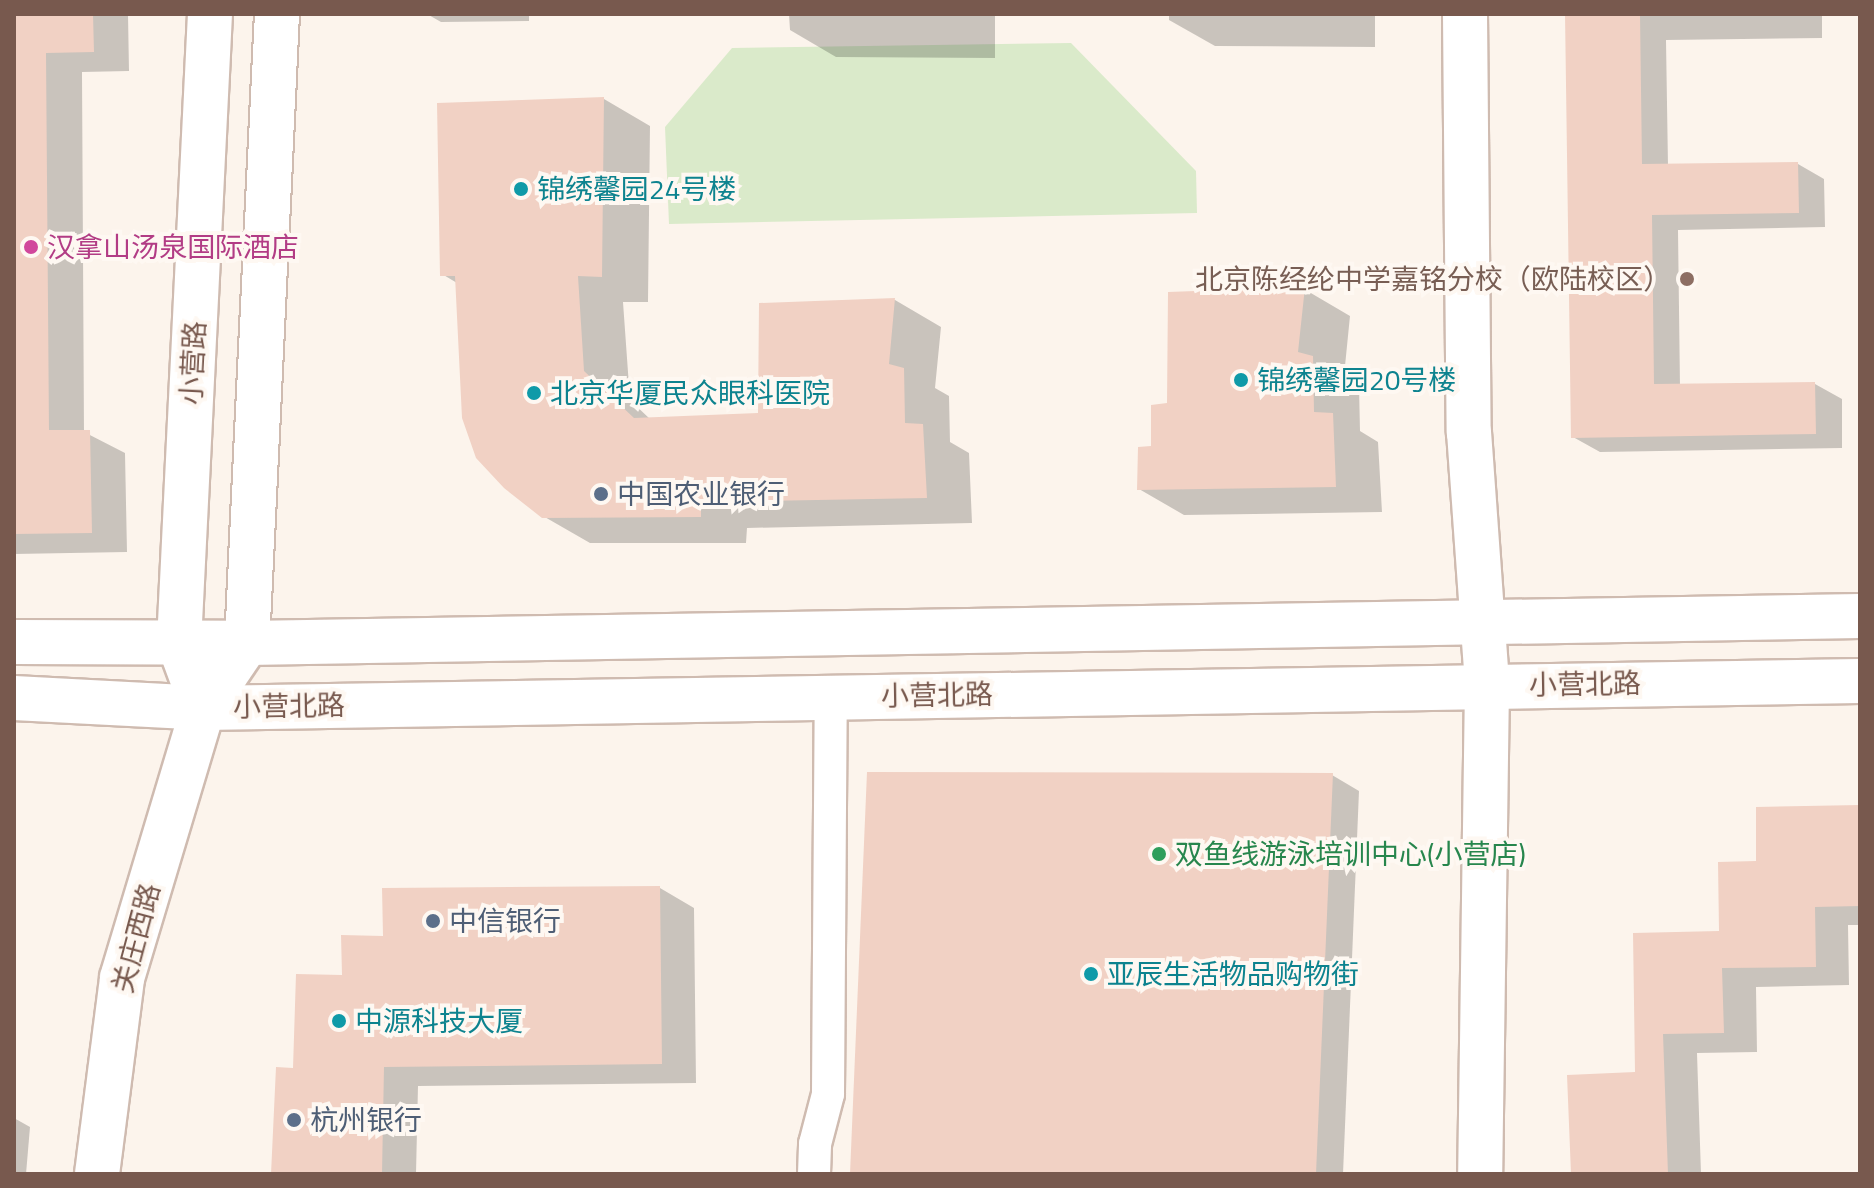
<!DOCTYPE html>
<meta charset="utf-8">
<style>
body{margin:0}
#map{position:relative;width:1874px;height:1188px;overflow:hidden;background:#fcf4ec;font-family:"Titillium Web","Noto Sans SC",sans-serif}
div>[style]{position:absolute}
.green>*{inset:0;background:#daeaca}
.shadow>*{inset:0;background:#0003}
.building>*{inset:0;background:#f1d1c4}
.roads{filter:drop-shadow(2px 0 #cfbbb0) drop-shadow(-2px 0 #cfbbb0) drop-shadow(0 2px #cfbbb0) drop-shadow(0 -2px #cfbbb0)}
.street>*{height:32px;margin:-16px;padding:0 16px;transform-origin:16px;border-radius:16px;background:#fff}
.secondary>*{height:44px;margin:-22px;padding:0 22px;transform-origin:22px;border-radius:22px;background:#fff}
.dots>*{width:22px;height:22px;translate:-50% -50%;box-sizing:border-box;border:4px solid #fef8f2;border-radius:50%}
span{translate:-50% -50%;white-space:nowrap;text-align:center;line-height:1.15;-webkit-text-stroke:8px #fef8f2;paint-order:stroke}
.culture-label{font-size:28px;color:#0d838f}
.left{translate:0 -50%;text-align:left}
.hotel-label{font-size:28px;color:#b23c85}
.education-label{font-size:28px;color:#785e54}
.right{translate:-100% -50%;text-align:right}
.street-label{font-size:28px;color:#78594e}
.service-label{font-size:28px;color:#4e5e75}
.leisure-label{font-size:28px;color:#27864d}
.frame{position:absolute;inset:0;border:16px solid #78594e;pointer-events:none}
</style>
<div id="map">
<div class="green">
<i style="clip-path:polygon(1071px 43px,1196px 171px,1197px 213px,669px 224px,665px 127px,732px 48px)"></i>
</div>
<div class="shadow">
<i style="clip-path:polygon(14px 14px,128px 14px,129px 71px,82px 72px,84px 432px,125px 453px,127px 552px,14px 554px)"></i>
<i style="clip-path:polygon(427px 14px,529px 14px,529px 21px,441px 22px)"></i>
<i style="clip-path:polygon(789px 14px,995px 14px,995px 58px,836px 57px,790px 30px)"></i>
<i style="clip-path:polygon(1169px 14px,1375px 14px,1375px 47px,1215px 46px,1169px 20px)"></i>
<i style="clip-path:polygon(1567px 14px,1822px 14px,1822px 38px,1666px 40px,1668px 166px,1798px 164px,1824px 179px,1825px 227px,1678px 230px,1680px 386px,1815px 384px,1842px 399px,1842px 448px,1600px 452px,1573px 437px)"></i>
<i style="clip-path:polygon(604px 99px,650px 126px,648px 302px,623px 302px,630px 400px,651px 420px,760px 415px,761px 305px,895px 300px,941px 327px,935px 388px,949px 396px,950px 442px,969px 453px,972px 523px,747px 528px,746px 543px,590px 543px,543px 516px,457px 283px,442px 274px)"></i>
<i style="clip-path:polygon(1304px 289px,1350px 316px,1344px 376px,1359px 385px,1360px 431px,1378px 442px,1382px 512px,1184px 515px,1139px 489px,1169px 405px)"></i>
<i style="clip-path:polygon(1332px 775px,1359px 791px,1343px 1174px,852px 1174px)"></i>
<i style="clip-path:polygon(1860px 807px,1860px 925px,1848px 925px,1849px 985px,1756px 987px,1757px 1052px,1697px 1053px,1701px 1174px,1573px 1174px,1721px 933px,1758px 863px)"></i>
<i style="clip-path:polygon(660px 888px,694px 908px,696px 1083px,418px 1086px,416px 1174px,273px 1174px,294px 1070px,344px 977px,385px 938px)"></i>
<i style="clip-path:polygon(14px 1118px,30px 1127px,26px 1174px,14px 1174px)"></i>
</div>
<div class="building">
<i style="clip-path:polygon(14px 14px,93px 14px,94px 52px,46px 53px,49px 430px,90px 430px,92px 533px,14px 534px)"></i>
<i style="clip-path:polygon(1565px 14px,1640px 14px,1642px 164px,1798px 162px,1799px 213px,1652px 215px,1654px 384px,1815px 382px,1816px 434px,1571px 438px)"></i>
<i style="clip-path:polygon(604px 97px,602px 277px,578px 276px,584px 371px,634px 418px,758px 413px,759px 303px,895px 298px,889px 364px,904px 368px,905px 423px,923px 424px,927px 498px,701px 502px,701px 517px,542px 518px,504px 488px,476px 458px,462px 418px,455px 276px,440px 276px,437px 103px)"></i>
<i style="clip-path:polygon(1305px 287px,1298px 352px,1313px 356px,1314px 412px,1333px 413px,1336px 487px,1137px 490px,1138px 447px,1151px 446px,1151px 405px,1167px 403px,1168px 292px)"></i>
<i style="clip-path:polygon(867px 772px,1333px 773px,1316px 1174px,850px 1174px)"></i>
<i style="clip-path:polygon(1860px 805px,1860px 906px,1815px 907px,1816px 967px,1722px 968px,1724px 1033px,1663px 1034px,1668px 1174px,1571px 1174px,1567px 1075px,1635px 1072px,1633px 933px,1719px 931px,1718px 862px,1756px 861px,1756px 807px)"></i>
<i style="clip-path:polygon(660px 886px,662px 1064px,384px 1067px,382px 1174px,271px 1174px,276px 1067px,293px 1068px,296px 974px,342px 975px,341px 935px,383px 936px,382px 888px)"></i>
</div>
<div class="roads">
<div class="street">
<i style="left:814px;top:1174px;width:30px;rotate:-88deg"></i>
<i style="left:815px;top:1144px;width:52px;rotate:-75.4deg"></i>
<i style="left:828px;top:1094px;width:397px;rotate:-89.6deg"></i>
</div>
<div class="secondary">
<i style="left:1465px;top:14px;width:418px;rotate:89.5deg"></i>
<i style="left:1469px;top:432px;width:254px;rotate:85.9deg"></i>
<i style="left:1487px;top:685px;width:489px;rotate:90.8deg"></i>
<i style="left:14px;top:642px;width:233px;rotate:0.2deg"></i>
<i style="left:247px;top:643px;width:1613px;rotate:-0.96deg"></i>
<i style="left:247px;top:643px;width:630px;rotate:-87.27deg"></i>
<i style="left:14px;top:698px;width:189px;rotate:3deg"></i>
<i style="left:203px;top:708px;width:1657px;rotate:-0.93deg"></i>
<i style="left:203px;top:708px;width:69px;rotate:-110.3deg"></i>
<i style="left:179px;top:643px;width:630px;rotate:-87.18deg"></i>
<i style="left:97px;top:1174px;width:198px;rotate:-82.7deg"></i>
<i style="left:122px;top:978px;width:282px;rotate:-73.3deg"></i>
<i style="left:203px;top:708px;width:78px;rotate:-55.9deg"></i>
</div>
</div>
<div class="dots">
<i style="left:521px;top:189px;background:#0f9aa8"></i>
<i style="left:31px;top:247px;background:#d1479c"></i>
<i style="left:1687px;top:279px;background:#8d6e63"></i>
<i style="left:1241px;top:380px;background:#0f9aa8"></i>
<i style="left:534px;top:393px;background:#0f9aa8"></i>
<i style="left:601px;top:494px;background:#5c6f8a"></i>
<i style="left:1159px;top:854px;background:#2e9e5b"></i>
<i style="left:433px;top:921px;background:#5c6f8a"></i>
<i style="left:1091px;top:974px;background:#0f9aa8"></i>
<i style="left:339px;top:1021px;background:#0f9aa8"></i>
<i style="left:294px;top:1120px;background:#5c6f8a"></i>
</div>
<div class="culture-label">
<span class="left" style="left:537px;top:189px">锦绣馨园24号楼</span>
<span class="left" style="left:1257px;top:380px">锦绣馨园20号楼</span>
<span class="left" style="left:550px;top:393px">北京华厦民众眼科医院</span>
<span class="left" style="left:1107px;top:974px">亚辰生活物品购物街</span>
<span class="left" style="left:355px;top:1021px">中源科技大厦</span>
</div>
<div class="hotel-label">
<span class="left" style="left:47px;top:247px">汉拿山汤泉国际酒店</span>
</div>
<div class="education-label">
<span class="right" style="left:1671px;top:279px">北京陈经纶中学嘉铭分校（欧陆校区）</span>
</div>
<div class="street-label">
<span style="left:193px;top:363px;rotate:-87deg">小营路</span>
<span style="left:1585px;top:684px;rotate:-1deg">小营北路</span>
<span style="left:937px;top:695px;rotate:-1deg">小营北路</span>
<span style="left:289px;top:706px;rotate:-1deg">小营北路</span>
<span style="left:136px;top:938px;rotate:-75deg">关庄西路</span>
</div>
<div class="service-label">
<span class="left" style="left:617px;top:494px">中国农业银行</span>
<span class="left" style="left:449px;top:921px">中信银行</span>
<span class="left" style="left:310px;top:1120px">杭州银行</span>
</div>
<div class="leisure-label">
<span class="left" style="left:1175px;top:854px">双鱼线游泳培训中心(小营店)</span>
</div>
<div class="frame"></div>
</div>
